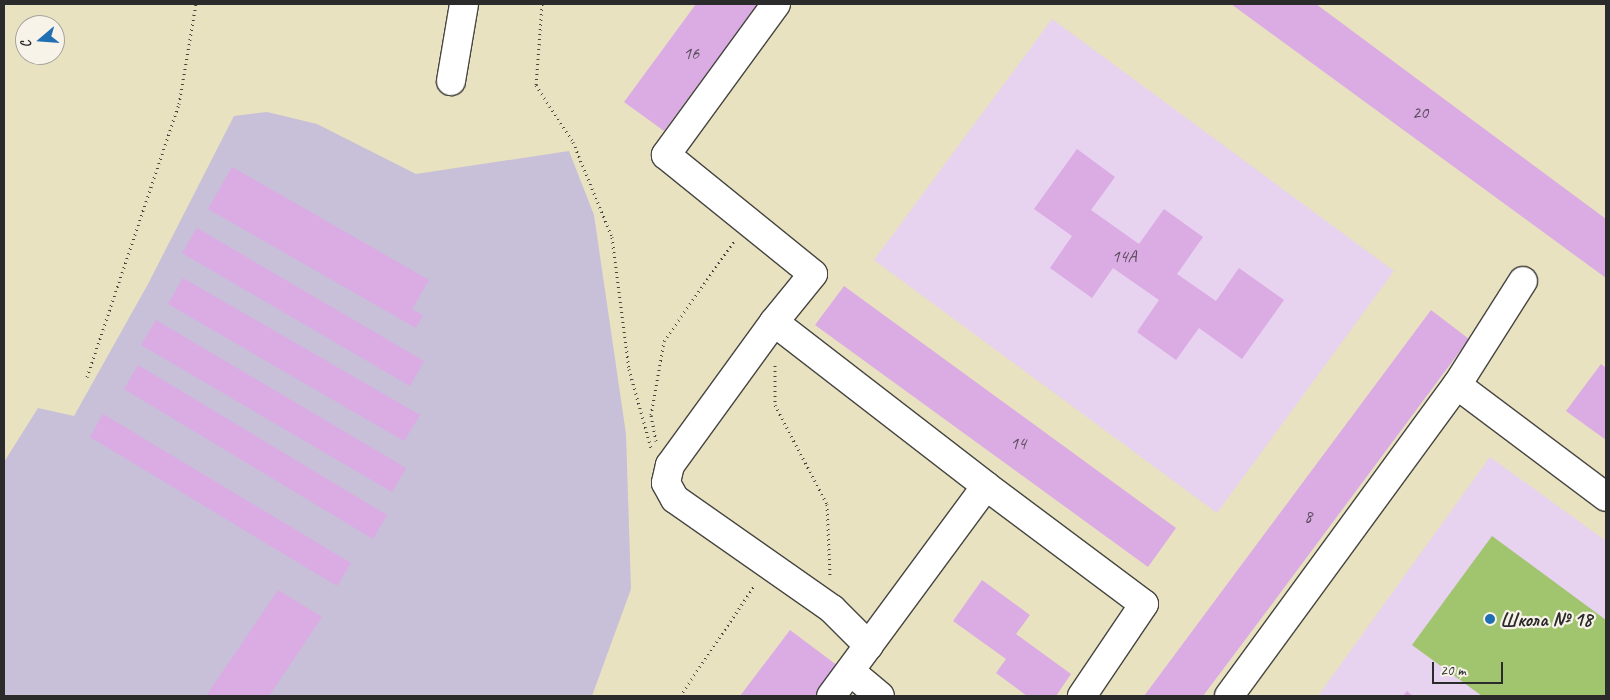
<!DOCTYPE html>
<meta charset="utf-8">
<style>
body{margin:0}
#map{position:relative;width:1610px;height:700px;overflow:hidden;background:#e8e2c0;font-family:Caveat,sans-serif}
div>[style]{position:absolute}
.built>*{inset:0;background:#e7d2ef}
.industrial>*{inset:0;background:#c8bfd8}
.green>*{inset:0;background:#a1c46e}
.building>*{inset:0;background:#dbabe4}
.path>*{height:3px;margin-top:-1.5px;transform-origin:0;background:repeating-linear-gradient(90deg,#474641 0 1px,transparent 0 5px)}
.roads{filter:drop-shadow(1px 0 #474641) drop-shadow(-1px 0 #474641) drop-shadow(0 1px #474641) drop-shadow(0 -1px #474641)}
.minor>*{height:28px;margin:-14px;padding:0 14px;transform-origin:14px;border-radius:14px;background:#fff}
.dots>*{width:14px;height:14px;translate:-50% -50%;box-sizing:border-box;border:2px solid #f7f3e8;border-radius:50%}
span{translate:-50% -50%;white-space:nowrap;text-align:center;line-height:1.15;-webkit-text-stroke:4.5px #f7f3e8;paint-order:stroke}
.number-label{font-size:18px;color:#574b59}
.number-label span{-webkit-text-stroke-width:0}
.poi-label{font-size:20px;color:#2b2b2b;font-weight:700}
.left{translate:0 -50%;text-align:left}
.frame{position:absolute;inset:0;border:5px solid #2b2b2b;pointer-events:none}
.north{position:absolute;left:15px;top:15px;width:50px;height:50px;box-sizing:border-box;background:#f7f3e8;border:1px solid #a5a39c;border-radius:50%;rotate:252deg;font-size:14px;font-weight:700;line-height:20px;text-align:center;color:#2b2b2b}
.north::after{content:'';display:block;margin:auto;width:18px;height:22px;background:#1f6fb2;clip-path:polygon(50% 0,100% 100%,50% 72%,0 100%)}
.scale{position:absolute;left:1432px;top:662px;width:71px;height:22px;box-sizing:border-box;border:2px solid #2b2b2b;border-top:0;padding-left:6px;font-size:15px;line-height:18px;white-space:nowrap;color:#2b2b2b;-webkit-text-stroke:4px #f7f3e8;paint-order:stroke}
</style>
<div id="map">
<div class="built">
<i style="clip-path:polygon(1052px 19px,1394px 271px,1217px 513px,874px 260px)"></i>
<i style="clip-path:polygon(1490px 457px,1606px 541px,1606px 696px,1318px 696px)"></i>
</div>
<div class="industrial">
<i style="clip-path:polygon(267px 112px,317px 124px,416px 174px,569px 151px,594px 215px,626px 434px,631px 589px,592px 696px,4px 696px,4px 462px,38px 408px,74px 416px,148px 284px,234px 116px)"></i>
</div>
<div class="green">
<i style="clip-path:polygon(1492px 536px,1606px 620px,1606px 696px,1482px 696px,1412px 645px)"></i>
</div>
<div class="building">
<i style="clip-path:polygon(696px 4px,758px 4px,664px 131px,624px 102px)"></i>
<i style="clip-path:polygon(1231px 4px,1316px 4px,1606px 219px,1606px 278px)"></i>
<i style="clip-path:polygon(1077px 149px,1115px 177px,1091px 210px,1139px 244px,1164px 209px,1203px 237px,1177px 274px,1216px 301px,1239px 268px,1284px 300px,1242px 359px,1199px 328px,1176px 360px,1137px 332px,1159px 300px,1113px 268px,1092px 298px,1050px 268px,1072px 236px,1034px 209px)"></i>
<i style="clip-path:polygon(232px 167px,429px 280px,412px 309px,423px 315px,416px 328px,208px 209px)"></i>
<i style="clip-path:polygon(197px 228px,424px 361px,410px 386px,182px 253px)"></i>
<i style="clip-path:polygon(183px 278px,420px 415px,404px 441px,168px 304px)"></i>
<i style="clip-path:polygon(844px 286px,1176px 528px,1148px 567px,815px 325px)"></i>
<i style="clip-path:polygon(1431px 310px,1469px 339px,1278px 596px,1203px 696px,1144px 696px)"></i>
<i style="clip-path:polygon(156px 320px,406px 468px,392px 492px,141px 345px)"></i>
<i style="clip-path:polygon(1601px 364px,1606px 368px,1606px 440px,1566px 411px)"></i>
<i style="clip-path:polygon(138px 365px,387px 515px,373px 539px,124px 389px)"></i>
<i style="clip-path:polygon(103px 414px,351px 563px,337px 586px,90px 437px)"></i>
<i style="clip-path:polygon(982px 580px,1030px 615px,1016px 634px,1071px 674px,1056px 696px,1027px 696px,996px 673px,1006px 659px,953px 621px)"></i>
<i style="clip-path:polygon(278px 590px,322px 617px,269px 696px,206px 696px)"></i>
<i style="clip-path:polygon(790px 630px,838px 666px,816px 696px,740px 696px)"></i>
<i style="clip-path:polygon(1407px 691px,1413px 696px,1403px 696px)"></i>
</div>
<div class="path">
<i style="left:542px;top:4px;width:81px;rotate:94.2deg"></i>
<i style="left:536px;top:85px;width:68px;rotate:57deg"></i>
<i style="left:573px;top:142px;width:103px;rotate:67.7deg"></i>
<i style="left:612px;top:237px;width:133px;rotate:82.7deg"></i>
<i style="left:629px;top:369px;width:82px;rotate:74.4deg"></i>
<i style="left:775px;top:365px;width:40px;rotate:90deg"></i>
<i style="left:775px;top:405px;width:112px;rotate:62.3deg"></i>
<i style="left:827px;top:504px;width:73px;rotate:87.6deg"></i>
<i style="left:87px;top:377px;width:288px;rotate:-71.4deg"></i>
<i style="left:179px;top:104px;width:101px;rotate:-80.4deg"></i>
<i style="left:656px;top:441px;width:26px;rotate:-101deg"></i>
<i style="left:651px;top:415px;width:75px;rotate:-80deg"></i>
<i style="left:664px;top:341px;width:122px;rotate:-55deg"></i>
<i style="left:680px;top:696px;width:134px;rotate:-56deg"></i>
</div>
<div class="roads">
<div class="minor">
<i style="left:776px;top:4px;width:187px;rotate:126.1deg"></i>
<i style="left:666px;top:155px;width:189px;rotate:39deg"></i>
<i style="left:813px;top:274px;width:62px;rotate:129.1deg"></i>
<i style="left:774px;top:322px;width:268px;rotate:37.7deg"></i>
<i style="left:986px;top:486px;width:261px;rotate:126.4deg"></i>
<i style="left:451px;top:81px;width:78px;rotate:-80.4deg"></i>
<i style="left:774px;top:322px;width:177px;rotate:126deg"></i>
<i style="left:670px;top:465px;width:18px;rotate:103deg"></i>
<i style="left:666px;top:483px;width:18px;rotate:61deg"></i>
<i style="left:675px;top:499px;width:192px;rotate:35deg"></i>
<i style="left:832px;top:609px;width:52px;rotate:45deg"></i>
<i style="left:1457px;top:385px;width:123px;rotate:-57.6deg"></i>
<i style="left:986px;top:486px;width:197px;rotate:36.8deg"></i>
<i style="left:1144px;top:604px;width:111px;rotate:124deg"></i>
<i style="left:850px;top:671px;width:39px;rotate:40deg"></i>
<i style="left:1229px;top:696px;width:386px;rotate:-53.8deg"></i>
<i style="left:1457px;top:385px;width:186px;rotate:36.9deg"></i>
</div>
</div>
<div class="dots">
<i style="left:1490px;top:619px;background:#1f6fb2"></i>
</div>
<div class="number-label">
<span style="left:691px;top:53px">16</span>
<span style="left:1420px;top:112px">20</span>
<span style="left:1124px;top:256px">14А</span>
<span style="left:1018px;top:443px">14</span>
<span style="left:1308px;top:516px">8</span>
</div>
<div class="poi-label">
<span class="left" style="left:1500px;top:619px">Школа № 18</span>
</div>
<div class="frame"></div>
<div class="north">С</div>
<div class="scale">20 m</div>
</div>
